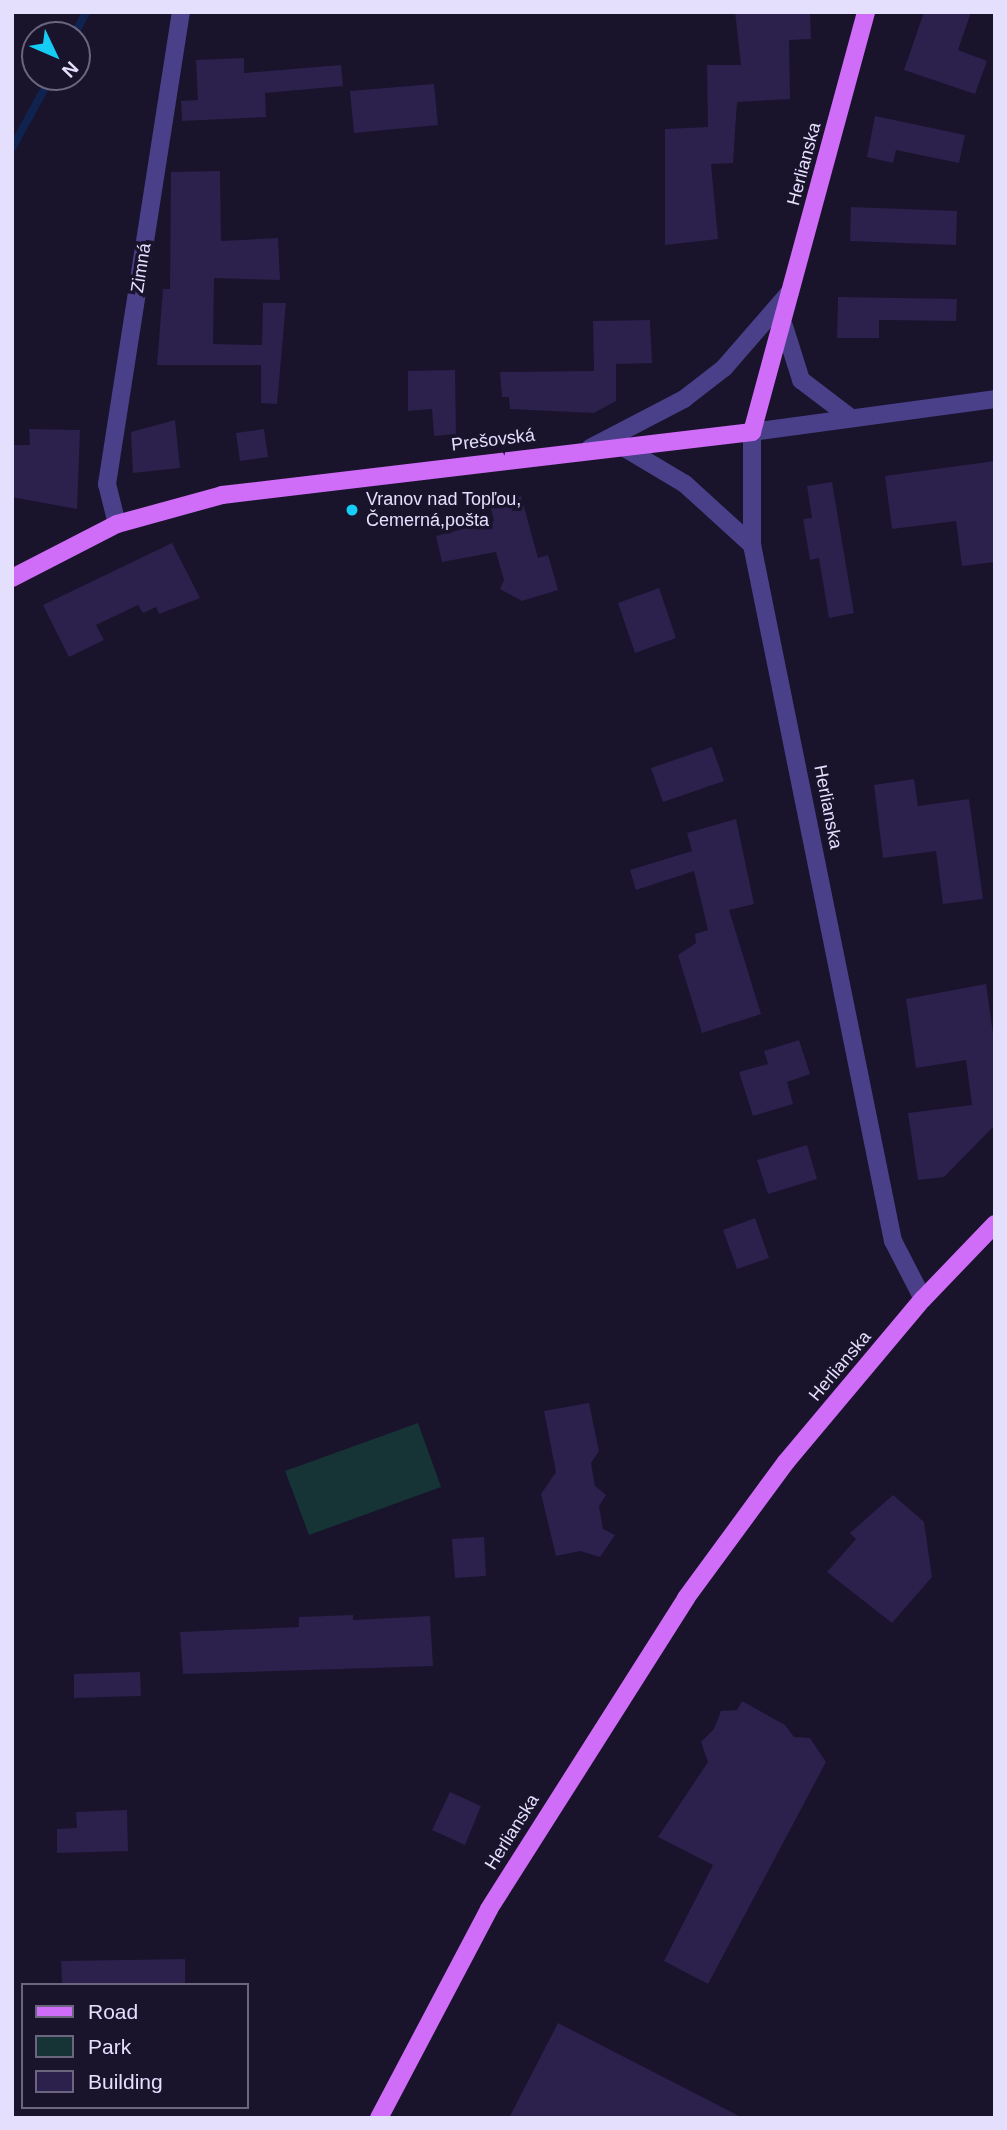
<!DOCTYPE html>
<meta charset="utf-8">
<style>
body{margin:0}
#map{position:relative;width:1007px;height:2130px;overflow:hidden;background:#19132c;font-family:Helvetica,sans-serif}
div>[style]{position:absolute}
.green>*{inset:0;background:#163436}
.stream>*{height:8px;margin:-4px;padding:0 4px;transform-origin:4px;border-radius:4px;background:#10224e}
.building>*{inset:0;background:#2c204c}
.minor>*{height:18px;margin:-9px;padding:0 9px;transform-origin:9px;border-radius:9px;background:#494089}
.major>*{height:18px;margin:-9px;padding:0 9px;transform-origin:9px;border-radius:9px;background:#cf6cf8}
.dots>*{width:19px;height:19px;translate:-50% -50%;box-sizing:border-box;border:4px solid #19132c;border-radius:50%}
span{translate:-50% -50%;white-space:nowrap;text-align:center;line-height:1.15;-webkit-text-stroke:7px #19132c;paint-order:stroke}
.street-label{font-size:18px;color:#e5dffe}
.poi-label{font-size:18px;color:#e5dffe}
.left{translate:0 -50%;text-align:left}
.frame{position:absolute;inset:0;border:14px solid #e5dffe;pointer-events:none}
.legend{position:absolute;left:21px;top:1983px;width:228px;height:126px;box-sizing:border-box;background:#19132c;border:2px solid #6b6580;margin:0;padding:9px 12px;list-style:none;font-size:21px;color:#e5dffe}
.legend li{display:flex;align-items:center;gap:14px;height:35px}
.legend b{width:35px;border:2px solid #6b6580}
.north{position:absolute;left:21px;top:21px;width:70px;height:70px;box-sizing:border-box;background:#19132c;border:2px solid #6b6580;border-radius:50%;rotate:134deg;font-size:19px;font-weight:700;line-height:28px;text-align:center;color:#e5dffe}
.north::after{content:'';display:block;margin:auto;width:24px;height:32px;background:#15ccf4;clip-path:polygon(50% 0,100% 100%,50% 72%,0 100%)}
</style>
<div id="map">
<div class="green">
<i style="clip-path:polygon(418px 1423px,441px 1487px,309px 1535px,285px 1471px)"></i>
</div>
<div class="stream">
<i style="left:74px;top:35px;width:26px;rotate:-62deg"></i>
<i style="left:12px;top:148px;width:81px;rotate:-61.2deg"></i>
</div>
<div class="building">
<i style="clip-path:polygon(735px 12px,810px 12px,811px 39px,789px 40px,790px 99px,737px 102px,733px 163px,711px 164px,718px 239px,665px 245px,665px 129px,708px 127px,707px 65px,741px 65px)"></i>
<i style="clip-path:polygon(924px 12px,971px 12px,958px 50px,987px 61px,975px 94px,904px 70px)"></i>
<i style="clip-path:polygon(244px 58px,244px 73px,341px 65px,343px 86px,265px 93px,266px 117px,182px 121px,181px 101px,198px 100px,196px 60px)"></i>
<i style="clip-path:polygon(434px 84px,438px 125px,354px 133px,350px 91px)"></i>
<i style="clip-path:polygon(875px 116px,965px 135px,959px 163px,896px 150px,893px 163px,867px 157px)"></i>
<i style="clip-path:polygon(220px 171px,221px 241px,278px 238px,280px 280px,214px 278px,213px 344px,262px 345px,263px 303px,286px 303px,277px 404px,261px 403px,261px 365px,157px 365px,163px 289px,170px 289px,171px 172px)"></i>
<i style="clip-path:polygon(851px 207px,957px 211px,956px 245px,850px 241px)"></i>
<i style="clip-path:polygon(838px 297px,957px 299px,956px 321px,879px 320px,879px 338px,837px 338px)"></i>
<i style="clip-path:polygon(650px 320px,652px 363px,616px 364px,616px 401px,594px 413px,510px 409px,509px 397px,502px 397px,500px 372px,594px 371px,593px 321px)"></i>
<i style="clip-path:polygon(455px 370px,456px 434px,434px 436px,432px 409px,408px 411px,408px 371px)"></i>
<i style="clip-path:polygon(175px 420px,180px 468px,133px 473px,131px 432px)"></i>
<i style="clip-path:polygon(29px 429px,80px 430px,77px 509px,12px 497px,12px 445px,30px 445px)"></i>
<i style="clip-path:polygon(264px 429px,268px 457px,240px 461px,236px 433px)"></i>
<i style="clip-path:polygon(995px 461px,995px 562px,962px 566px,956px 521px,892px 529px,885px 476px)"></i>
<i style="clip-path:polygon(832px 482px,854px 613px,829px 618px,819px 558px,810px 560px,803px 519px,812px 518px,807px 486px)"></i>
<i style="clip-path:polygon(521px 496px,538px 558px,548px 555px,558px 590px,522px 601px,500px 589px,504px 580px,496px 552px,442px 562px,436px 536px,494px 521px,490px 505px)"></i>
<i style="clip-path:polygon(172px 543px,200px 598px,159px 614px,156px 607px,143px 613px,138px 605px,96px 625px,104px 640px,69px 657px,43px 605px)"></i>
<i style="clip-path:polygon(659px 588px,676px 638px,635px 653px,618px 603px)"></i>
<i style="clip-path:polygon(712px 747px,724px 781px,663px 802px,651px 768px)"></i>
<i style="clip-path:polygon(914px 779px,918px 806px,969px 799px,983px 899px,943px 904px,936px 851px,883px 858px,874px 785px)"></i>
<i style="clip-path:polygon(736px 819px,754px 904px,729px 910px,761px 1014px,702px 1033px,678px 955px,696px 943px,695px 934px,708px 930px,694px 871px,636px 890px,630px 870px,692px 851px,687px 833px)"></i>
<i style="clip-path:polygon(986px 984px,995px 1048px,995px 1125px,944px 1177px,918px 1180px,908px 1113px,972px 1105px,966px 1060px,916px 1068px,906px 999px)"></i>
<i style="clip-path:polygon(799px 1040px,810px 1074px,787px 1082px,793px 1104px,753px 1116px,739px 1072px,768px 1064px,764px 1051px)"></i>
<i style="clip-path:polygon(807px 1145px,817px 1179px,768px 1194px,757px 1160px)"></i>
<i style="clip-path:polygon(755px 1218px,769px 1258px,737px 1269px,723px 1230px)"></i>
<i style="clip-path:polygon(589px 1403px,599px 1451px,591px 1463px,595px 1486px,606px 1495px,599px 1506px,603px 1529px,615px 1535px,600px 1557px,580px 1551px,556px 1556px,541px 1494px,556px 1472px,544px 1411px)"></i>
<i style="clip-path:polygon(893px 1495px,924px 1522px,932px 1577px,892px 1623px,827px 1572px,856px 1539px,850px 1533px)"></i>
<i style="clip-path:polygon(484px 1537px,486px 1576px,455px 1578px,452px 1539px)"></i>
<i style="clip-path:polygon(353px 1615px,353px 1620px,430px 1616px,433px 1666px,183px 1674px,180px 1632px,299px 1627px,299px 1617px)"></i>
<i style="clip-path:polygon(140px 1672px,141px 1696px,74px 1698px,74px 1674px)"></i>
<i style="clip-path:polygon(742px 1701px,785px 1725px,794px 1737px,810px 1738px,826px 1762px,708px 1984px,664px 1961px,713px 1865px,658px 1837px,708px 1762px,701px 1742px,714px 1729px,721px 1711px,737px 1710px)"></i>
<i style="clip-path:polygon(450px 1792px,481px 1806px,465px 1845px,432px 1830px)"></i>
<i style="clip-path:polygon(127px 1810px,128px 1851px,57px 1853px,57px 1829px,77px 1828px,76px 1812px)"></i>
<i style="clip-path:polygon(185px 1959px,185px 1985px,62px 1985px,61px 1961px)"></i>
<i style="clip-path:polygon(558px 2023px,743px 2118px,509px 2118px)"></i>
</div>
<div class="minor">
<i style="left:784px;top:326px;width:57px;rotate:72.5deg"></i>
<i style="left:801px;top:380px;width:63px;rotate:37.2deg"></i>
<i style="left:618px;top:444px;width:78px;rotate:30.8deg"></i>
<i style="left:685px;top:484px;width:91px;rotate:42.3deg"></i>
<i style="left:590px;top:448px;width:106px;rotate:-27.5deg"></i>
<i style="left:684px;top:399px;width:51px;rotate:-37.8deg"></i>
<i style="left:724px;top:368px;width:101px;rotate:-49deg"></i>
<i style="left:117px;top:524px;width:41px;rotate:-104deg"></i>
<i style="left:107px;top:484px;width:478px;rotate:-81.1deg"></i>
<i style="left:923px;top:1299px;width:65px;rotate:-117.3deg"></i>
<i style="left:893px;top:1241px;width:710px;rotate:-101.45deg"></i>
<i style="left:752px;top:545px;width:113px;rotate:-90deg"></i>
<i style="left:752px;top:432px;width:245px;rotate:-7.7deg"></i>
</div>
<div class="major">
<i style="left:12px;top:578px;width:118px;rotate:-27.2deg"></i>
<i style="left:117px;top:524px;width:109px;rotate:-15.4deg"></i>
<i style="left:222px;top:495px;width:534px;rotate:-6.78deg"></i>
<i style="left:752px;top:432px;width:435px;rotate:-74.8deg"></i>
<i style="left:379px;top:2118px;width:236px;rotate:-62.2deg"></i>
<i style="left:489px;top:1909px;width:368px;rotate:-57.6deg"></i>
<i style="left:686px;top:1598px;width:169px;rotate:-53.7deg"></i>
<i style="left:786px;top:1462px;width:213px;rotate:-50deg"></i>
<i style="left:923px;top:1299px;width:104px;rotate:-46.2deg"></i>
</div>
<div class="dots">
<i style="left:352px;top:510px;background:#15ccf4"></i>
</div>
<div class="street-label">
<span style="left:804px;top:164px;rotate:-75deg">Herlianska</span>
<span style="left:141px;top:268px;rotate:-81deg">Zimná</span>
<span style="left:493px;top:440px;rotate:-7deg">Prešovská</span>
<span style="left:828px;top:807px;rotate:79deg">Herlianska</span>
<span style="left:840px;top:1366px;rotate:-50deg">Herlianska</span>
<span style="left:512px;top:1832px;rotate:-58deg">Herlianska</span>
</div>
<div class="poi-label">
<span class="left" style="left:366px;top:510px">Vranov nad Topľou,<br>Čemerná,pošta</span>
</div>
<div class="frame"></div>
<ul class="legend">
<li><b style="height:9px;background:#cf6cf8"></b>Road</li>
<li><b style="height:19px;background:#163436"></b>Park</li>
<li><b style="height:19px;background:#2c204c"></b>Building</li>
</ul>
<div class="north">N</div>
</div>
